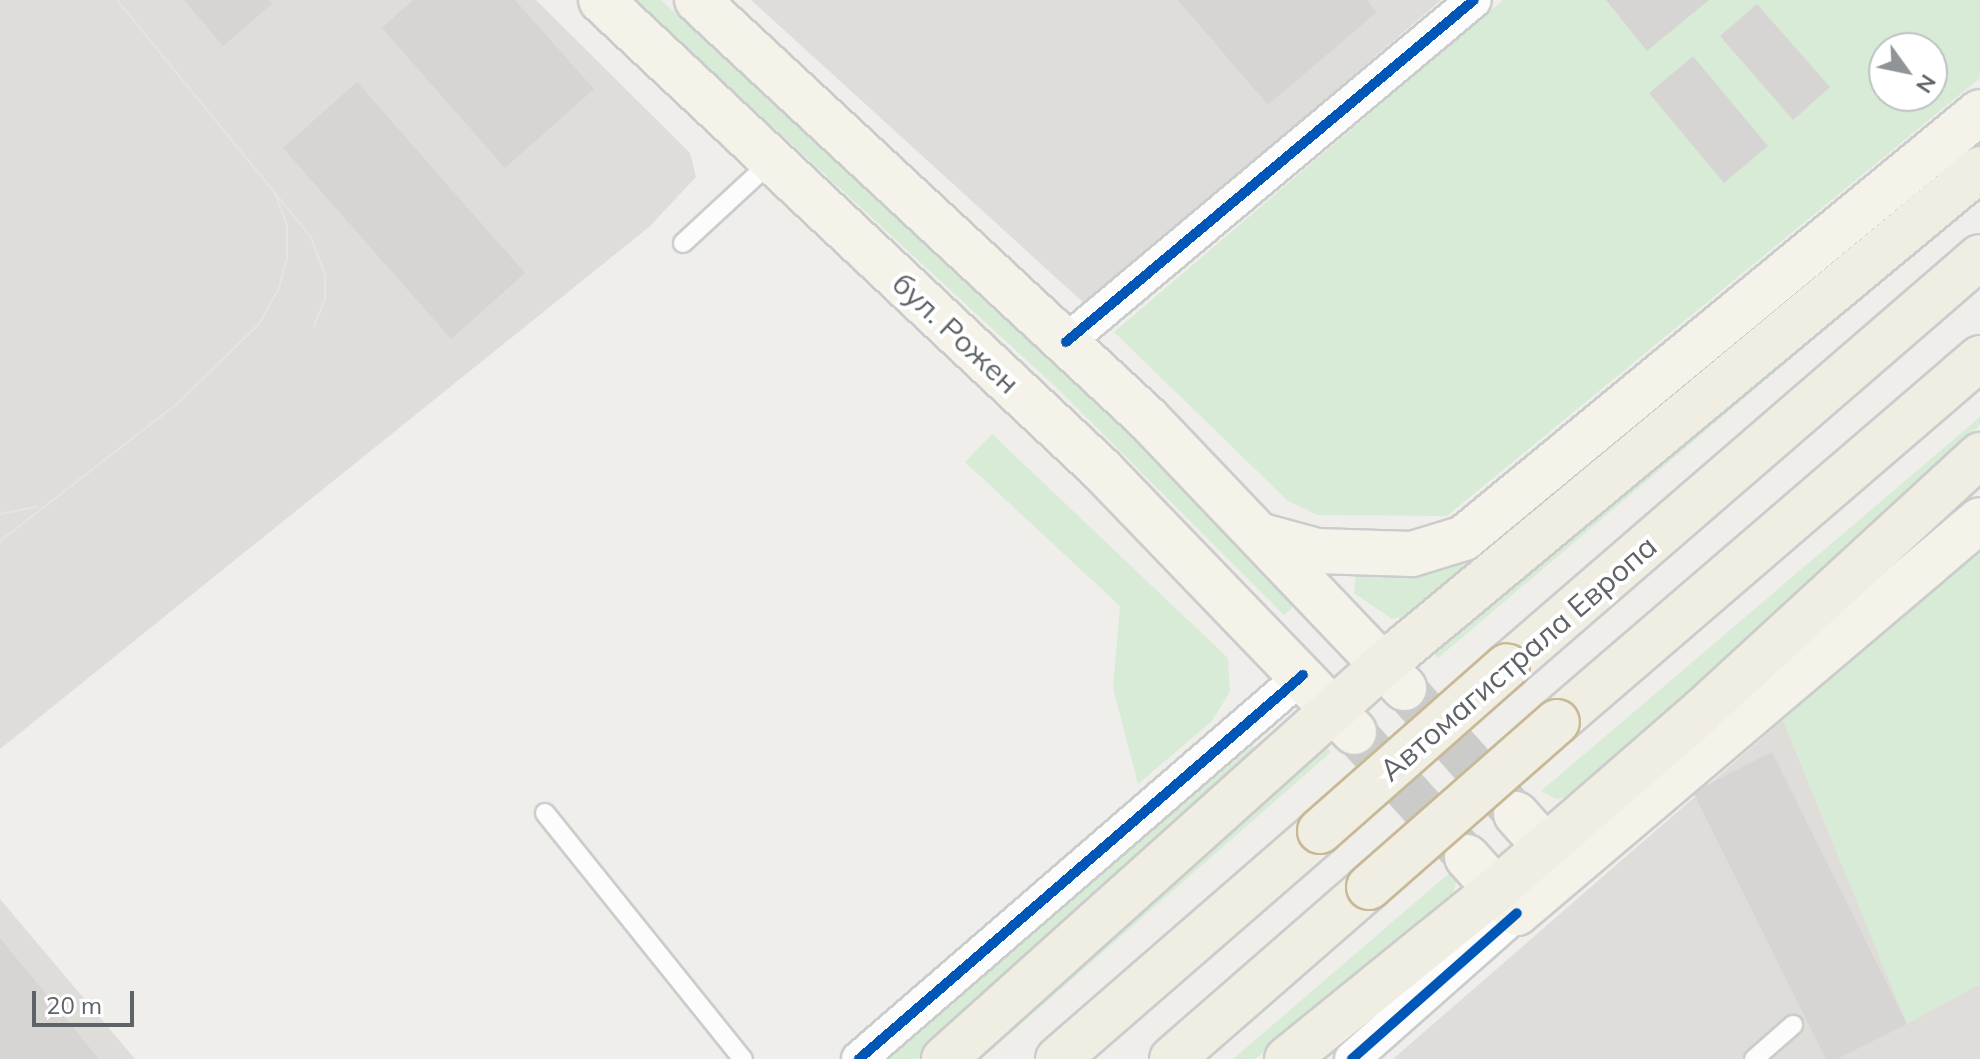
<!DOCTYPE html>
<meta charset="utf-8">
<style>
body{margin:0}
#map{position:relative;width:1980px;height:1059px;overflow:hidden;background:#efeeea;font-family:Mulish,sans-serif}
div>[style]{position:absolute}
.industrial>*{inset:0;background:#dfddda}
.green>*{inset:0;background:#d8ebd6}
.building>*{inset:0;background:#d6d5d3}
.primary-tunnel>*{height:44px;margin-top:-22px;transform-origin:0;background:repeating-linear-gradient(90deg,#cbcbca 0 44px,transparent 0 66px)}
.roads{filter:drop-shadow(2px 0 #cbcccc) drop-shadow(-2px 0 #cbcccc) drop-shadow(0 2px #cbcccc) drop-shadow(0 -2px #cbcccc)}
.service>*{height:18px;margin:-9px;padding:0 9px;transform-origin:9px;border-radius:9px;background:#fdfcfc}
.minor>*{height:34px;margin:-17px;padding:0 17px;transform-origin:17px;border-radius:17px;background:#fdfcfc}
.primary>*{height:44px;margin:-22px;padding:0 22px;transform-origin:22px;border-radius:22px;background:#f4f2e9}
.motorway>*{height:44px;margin:-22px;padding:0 22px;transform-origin:22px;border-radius:22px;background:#f0ede3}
.tram>*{height:2px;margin:-1px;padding:0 1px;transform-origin:1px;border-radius:1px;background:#e4e4e4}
.bridges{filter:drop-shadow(2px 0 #c8b996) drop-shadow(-2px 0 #c8b996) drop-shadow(0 2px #c8b996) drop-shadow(0 -2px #c8b996)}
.motorway-bridge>*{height:44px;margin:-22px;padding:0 22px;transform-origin:22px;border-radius:22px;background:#f0ede3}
.cycleway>*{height:10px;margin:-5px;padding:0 5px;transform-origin:5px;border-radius:5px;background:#0057b8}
span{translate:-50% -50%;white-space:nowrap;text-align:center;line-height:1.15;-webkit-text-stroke:8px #fff;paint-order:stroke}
.street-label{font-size:30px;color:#5f6368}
.north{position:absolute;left:1868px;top:32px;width:80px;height:80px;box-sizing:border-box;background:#fff;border:2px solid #bfc1c3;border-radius:50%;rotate:123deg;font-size:22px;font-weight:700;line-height:32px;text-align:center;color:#5f6368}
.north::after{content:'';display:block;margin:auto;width:28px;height:36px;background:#919496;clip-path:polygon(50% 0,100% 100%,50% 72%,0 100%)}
.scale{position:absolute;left:32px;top:991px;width:102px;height:36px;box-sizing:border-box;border:4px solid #5f6368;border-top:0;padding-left:10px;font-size:24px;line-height:28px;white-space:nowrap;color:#5f6368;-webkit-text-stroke:6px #fff;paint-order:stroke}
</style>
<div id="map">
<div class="industrial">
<i style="clip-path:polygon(0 0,536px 0,690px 153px,696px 177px,649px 227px,0 749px)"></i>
<i style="clip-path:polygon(751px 0,1441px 0,1086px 305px)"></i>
<i style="clip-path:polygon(1783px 720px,1907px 1023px,1980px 984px,1980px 1059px,1393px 1059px)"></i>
<i style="clip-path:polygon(0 899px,135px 1059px,0 1059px)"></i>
</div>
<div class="green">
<i style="clip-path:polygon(635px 0,661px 0,1118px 424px,1297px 603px,1284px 615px,1058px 389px)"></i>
<i style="clip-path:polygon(evenodd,1503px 0,1980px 0,1980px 78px,1447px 516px,1318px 515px,1288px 501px,1114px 332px,1503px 0,1884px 48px,1932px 48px,1932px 96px,1884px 96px,1884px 48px)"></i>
<i style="clip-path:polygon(1980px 133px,1980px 148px,1413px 615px,1392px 619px,1354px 593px,1357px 565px,1430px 567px)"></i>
<i style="clip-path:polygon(1980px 191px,1980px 198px,1438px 658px,1429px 649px)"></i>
<i style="clip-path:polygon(1980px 417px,1980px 425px,1575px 795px,1556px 799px,1541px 791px)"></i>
<i style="clip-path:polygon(992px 434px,1228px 658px,1230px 692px,1211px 722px,1138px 784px,1113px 688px,1120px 606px,965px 462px)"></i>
<i style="clip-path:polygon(1980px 548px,1980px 984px,1907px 1024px,1783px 720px)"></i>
<i style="clip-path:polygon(1323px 743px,1331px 752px,981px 1059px,967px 1059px)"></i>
<i style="clip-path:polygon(1251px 747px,1260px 747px,1230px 784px,918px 1059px,883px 1059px)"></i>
<i style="clip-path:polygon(1454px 869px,1457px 879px,1450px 903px,1255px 1059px,1233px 1059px)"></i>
</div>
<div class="building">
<i style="clip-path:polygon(184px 0,269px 0,272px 4px,223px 46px)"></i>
<i style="clip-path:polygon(413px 0,515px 0,594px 89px,505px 168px,382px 28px)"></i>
<i style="clip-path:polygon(1178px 0,1367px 0,1377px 12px,1268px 105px)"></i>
<i style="clip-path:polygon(1606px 0,1709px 0,1647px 51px)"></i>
<i style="clip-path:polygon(1757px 4px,1830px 87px,1793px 120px,1720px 36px)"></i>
<i style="clip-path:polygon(1693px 56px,1768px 146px,1724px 183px,1649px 93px)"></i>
<i style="clip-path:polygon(357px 82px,525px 273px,451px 339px,283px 148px)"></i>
<i style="clip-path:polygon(1772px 752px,1907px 1024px,1837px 1059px,1826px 1059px,1693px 792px)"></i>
<i style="clip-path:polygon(0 938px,99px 1059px,0 1059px)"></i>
</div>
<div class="primary-tunnel">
<i style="left:1404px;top:688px;width:166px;rotate:48.4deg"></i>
<i style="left:1354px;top:732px;width:166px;rotate:47.9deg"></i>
</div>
<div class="roads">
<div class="service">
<i style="left:683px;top:243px;width:121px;rotate:-42.7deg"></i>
<i style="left:545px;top:813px;width:316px;rotate:51.2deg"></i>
<i style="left:1754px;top:1059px;width:52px;rotate:-41.1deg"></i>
</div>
<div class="minor">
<i style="left:1066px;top:342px;width:532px;rotate:-39.97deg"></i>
<i style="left:859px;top:1059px;width:587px;rotate:-40.86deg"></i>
<i style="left:1352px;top:1059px;width:220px;rotate:-41.5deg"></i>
</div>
<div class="primary">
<i style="left:601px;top:0;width:686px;rotate:43.17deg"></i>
<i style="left:1101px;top:469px;width:365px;rotate:46.1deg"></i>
<i style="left:697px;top:0;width:614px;rotate:42.89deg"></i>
<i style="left:1147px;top:418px;width:373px;rotate:46.4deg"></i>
<i style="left:1262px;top:536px;width:57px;rotate:15.3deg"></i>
<i style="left:1317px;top:551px;width:95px;rotate:1.8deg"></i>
<i style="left:1412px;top:554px;width:54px;rotate:-17.1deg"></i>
<i style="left:1464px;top:538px;width:669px;rotate:-39.54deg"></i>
<i style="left:1516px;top:814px;width:75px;rotate:48.2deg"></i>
<i style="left:1467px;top:857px;width:75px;rotate:48.2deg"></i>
<i style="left:1517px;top:913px;width:607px;rotate:-40.32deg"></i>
</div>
<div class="motorway">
<i style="left:1507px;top:666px;width:625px;rotate:-40.85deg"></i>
<i style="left:1557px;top:722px;width:558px;rotate:-40.71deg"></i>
<i style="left:944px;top:1059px;width:590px;rotate:-41.91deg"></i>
<i style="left:1383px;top:665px;width:776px;rotate:-39.72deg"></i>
<i style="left:1058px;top:1059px;width:347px;rotate:-41deg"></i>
<i style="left:1172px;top:1059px;width:262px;rotate:-41.1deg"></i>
<i style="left:1287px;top:1059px;width:269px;rotate:-39deg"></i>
<i style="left:1496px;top:890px;width:274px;rotate:-41deg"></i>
<i style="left:1703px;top:710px;width:377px;rotate:-42.6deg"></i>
</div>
</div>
<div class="tram">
<i style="left:117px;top:0;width:306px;rotate:50.7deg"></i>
<i style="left:311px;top:237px;width:40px;rotate:69.8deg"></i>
<i style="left:325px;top:275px;width:24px;rotate:90deg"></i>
<i style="left:325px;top:299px;width:29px;rotate:112deg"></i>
<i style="left:0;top:514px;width:38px;rotate:-11deg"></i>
<i style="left:0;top:541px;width:225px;rotate:-37.8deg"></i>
<i style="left:178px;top:403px;width:113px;rotate:-44.3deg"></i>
<i style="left:259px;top:324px;width:41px;rotate:-60.9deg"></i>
<i style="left:279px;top:288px;width:31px;rotate:-75deg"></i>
<i style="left:287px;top:258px;width:33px;rotate:-90deg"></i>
<i style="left:287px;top:225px;width:39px;rotate:-111deg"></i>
</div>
<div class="bridges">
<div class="motorway-bridge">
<i style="left:1320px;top:831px;width:249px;rotate:-41.4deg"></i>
<i style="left:1369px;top:887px;width:250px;rotate:-41.3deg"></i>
</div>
</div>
<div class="cycleway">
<i style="left:1066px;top:342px;width:532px;rotate:-39.97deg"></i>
<i style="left:859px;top:1059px;width:587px;rotate:-40.86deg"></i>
<i style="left:1352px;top:1059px;width:220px;rotate:-41.5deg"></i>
</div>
<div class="street-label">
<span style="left:956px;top:333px;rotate:43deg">бул. Рожен</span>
<span style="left:1518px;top:658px;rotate:-41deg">Автомагистрала Европа</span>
</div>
<div class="north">N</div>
<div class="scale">20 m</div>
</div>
